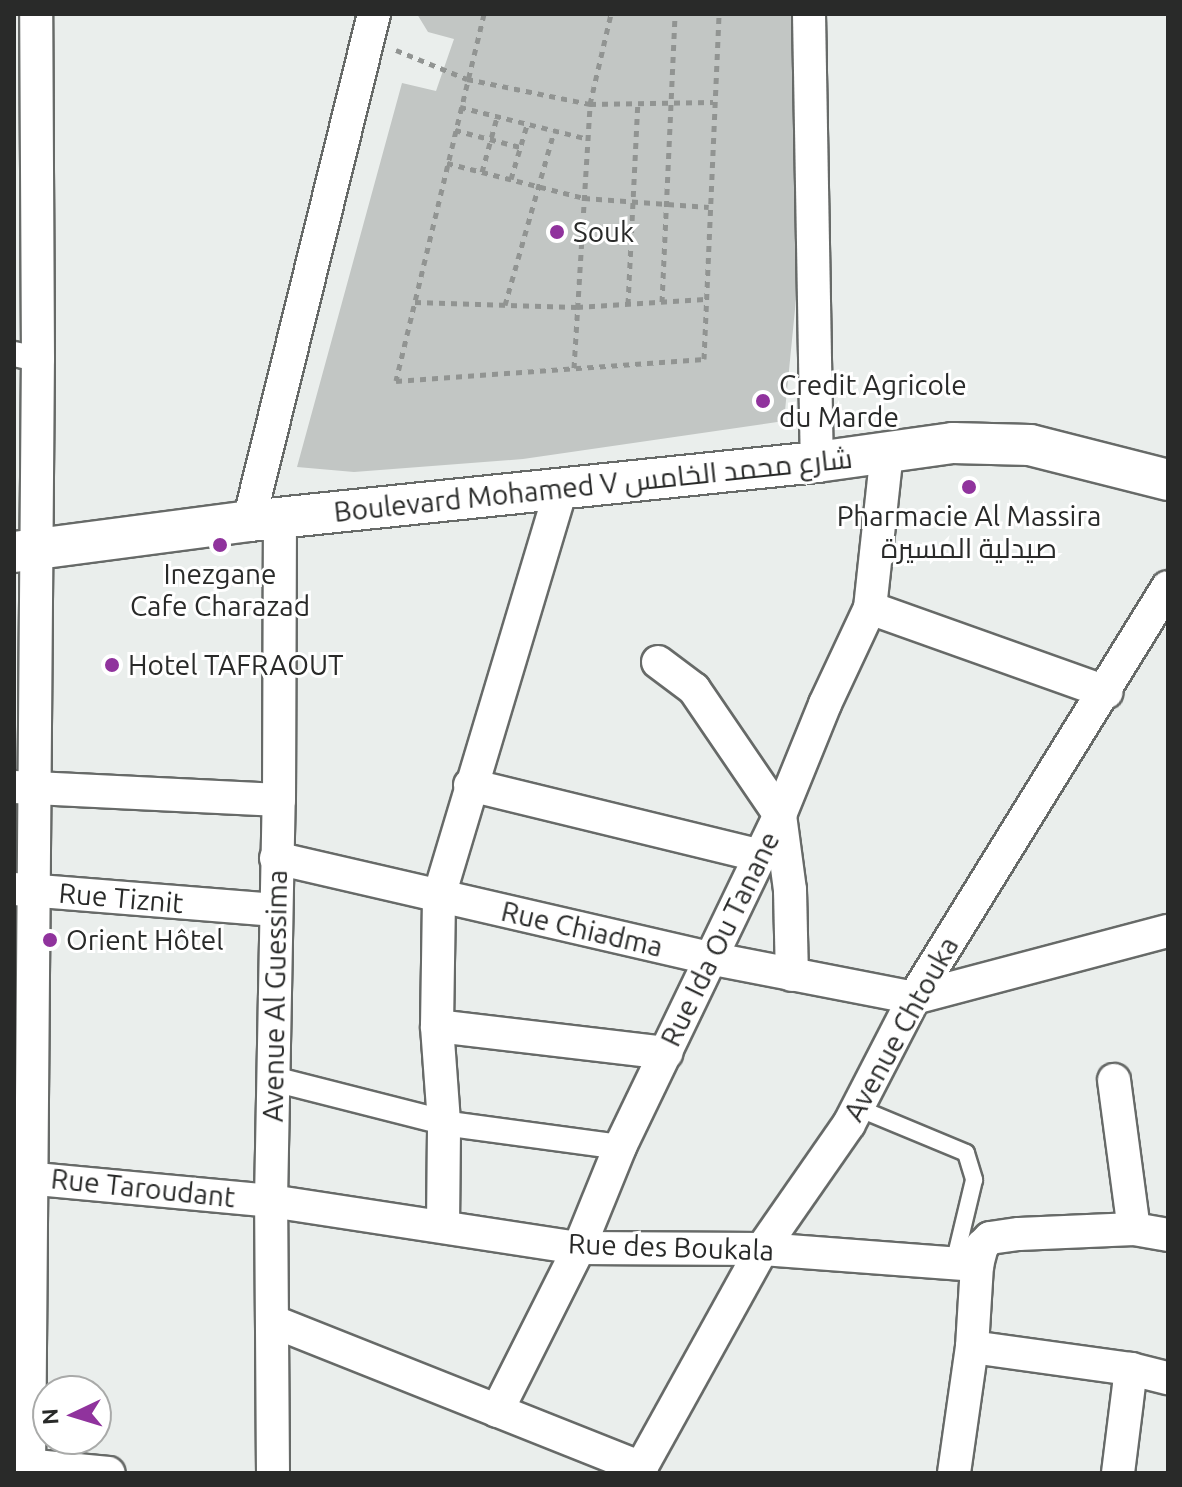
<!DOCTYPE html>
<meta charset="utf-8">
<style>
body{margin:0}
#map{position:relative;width:1182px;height:1487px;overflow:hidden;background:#eaeeec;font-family:Ubuntu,Cairo,sans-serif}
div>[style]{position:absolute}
.building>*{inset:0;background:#c2c6c4}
.path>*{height:5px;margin-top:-2.5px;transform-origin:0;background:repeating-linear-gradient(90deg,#919492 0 6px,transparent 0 12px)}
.roads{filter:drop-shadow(2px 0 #676a68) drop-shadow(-2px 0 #676a68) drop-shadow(0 2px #676a68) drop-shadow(0 -2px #676a68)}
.service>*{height:16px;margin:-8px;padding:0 8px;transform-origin:8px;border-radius:8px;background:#fff}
.pedestrian>*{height:24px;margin:-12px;padding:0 12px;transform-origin:12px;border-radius:12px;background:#fff}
.minor>*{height:32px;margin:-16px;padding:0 16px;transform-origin:16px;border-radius:16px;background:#fff}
.tertiary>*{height:40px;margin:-20px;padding:0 20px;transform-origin:20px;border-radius:20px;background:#fff}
.dots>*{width:22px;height:22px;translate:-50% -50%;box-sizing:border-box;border:4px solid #fff;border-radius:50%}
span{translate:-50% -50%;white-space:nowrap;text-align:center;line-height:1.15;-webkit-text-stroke:6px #fff;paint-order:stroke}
.poi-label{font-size:28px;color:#292a29}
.left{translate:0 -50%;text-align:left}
.street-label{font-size:28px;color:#292a29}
.frame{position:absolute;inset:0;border:16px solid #292a29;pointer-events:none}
.north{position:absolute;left:32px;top:1375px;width:80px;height:80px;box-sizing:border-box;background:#fff;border:2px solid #a9aaa9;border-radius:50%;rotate:266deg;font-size:22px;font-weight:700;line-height:32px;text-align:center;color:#292a29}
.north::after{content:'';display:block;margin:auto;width:28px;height:36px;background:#90339d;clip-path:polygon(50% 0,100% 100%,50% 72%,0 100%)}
</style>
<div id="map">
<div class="building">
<i style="clip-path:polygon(417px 14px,801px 14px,797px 289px,784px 421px,523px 459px,354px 472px,297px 467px,402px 83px,436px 91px,454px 39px,428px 32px)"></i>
</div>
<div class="path">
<i style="left:484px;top:14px;width:377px;rotate:103.5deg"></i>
<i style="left:396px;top:381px;width:309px;rotate:-4.1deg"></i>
<i style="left:704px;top:359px;width:345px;rotate:-87.5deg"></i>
<i style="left:396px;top:50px;width:77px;rotate:22.2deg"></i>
<i style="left:467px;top:79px;width:126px;rotate:11.5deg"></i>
<i style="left:590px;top:104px;width:123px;rotate:-0.9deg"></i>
<i style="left:460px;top:107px;width:132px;rotate:14deg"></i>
<i style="left:455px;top:130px;width:67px;rotate:14.7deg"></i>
<i style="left:447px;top:163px;width:141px;rotate:14.3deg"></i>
<i style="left:584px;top:198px;width:125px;rotate:4.1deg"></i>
<i style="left:482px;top:172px;width:57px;rotate:-74.7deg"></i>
<i style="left:511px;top:179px;width:56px;rotate:-73.5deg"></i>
<i style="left:415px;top:302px;width:162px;rotate:1.8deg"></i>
<i style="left:577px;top:307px;width:128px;rotate:-3.6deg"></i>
<i style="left:662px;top:302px;width:288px;rotate:-87.4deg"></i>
<i style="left:628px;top:304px;width:201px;rotate:-87.2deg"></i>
<i style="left:505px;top:305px;width:180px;rotate:-74.2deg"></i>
<i style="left:574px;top:368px;width:264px;rotate:-86.5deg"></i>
<i style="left:590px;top:104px;width:92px;rotate:-76.9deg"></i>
</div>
<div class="roads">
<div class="service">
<i style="left:858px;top:1108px;width:117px;rotate:22.6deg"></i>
<i style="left:966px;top:1153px;width:28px;rotate:73deg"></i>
<i style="left:974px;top:1180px;width:85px;rotate:103.5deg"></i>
</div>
<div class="pedestrian">
<i style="left:14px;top:354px;width:25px;rotate:12deg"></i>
<i style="left:274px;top:1079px;width:182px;rotate:14.3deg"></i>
<i style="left:450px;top:1124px;width:172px;rotate:7.7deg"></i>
</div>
<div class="minor">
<i style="left:809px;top:14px;width:448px;rotate:89deg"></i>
<i style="left:249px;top:521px;width:522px;rotate:-76.15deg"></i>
<i style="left:870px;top:608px;width:251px;rotate:19.6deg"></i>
<i style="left:658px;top:662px;width:45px;rotate:36.9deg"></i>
<i style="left:694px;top:689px;width:153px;rotate:55.7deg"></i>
<i style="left:780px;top:815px;width:76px;rotate:82.4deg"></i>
<i style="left:790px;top:890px;width:85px;rotate:88.7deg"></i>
<i style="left:470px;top:785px;width:300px;rotate:13.7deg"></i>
<i style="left:15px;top:787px;width:264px;rotate:2.8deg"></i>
<i style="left:276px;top:858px;width:444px;rotate:13deg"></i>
<i style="left:709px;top:958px;width:209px;rotate:11deg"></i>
<i style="left:914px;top:998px;width:263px;rotate:-14.8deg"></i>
<i style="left:14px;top:889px;width:262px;rotate:4.6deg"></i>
<i style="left:437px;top:1026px;width:231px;rotate:6.7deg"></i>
<i style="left:1114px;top:1080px;width:150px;rotate:82.4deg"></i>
<i style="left:14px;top:1177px;width:258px;rotate:5.3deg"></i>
<i style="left:271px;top:1201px;width:312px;rotate:8.7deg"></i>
<i style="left:579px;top:1248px;width:183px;rotate:0.3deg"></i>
<i style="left:762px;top:1249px;width:216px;rotate:4.3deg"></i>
<i style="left:443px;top:1225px;width:103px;rotate:-89.4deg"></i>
<i style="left:444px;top:1122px;width:96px;rotate:-94.2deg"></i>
<i style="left:437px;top:1026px;width:130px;rotate:-89.1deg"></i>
<i style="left:439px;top:896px;width:422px;rotate:-73.3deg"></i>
<i style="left:272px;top:1321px;width:398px;rotate:21.7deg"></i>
<i style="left:972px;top:1347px;width:161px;rotate:7.9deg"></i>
<i style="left:1131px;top:1369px;width:38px;rotate:14deg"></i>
<i style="left:497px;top:1411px;width:182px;rotate:-63.3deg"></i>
<i style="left:579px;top:1248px;width:109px;rotate:-67.9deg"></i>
<i style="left:620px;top:1147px;width:369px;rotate:-64.3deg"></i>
<i style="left:780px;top:815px;width:120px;rotate:-67.9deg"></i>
<i style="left:825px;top:704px;width:106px;rotate:-64.9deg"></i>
<i style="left:870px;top:608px;width:158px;rotate:-83.8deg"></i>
<i style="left:14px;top:1464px;width:95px;rotate:5.4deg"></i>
<i style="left:29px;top:1473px;width:1114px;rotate:-89.54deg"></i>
<i style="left:38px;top:359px;width:345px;rotate:-90.3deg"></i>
<i style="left:273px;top:1473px;width:272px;rotate:-90.4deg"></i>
<i style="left:271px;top:1201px;width:401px;rotate:-88.9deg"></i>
<i style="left:279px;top:800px;width:281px;rotate:-89.8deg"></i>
<i style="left:638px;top:1473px;width:256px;rotate:-61deg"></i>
<i style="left:762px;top:1249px;width:152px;rotate:-55.2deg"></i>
<i style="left:849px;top:1124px;width:142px;rotate:-62.7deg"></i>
<i style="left:914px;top:998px;width:483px;rotate:-58.3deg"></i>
<i style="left:954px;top:1473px;width:127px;rotate:-81.9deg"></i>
<i style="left:972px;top:1347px;width:82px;rotate:-86.5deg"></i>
<i style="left:977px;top:1265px;width:20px;rotate:-75deg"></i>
<i style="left:982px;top:1246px;width:11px;rotate:-45deg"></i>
<i style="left:990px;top:1238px;width:29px;rotate:-8deg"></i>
<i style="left:1019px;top:1234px;width:115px;rotate:-2.5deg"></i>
<i style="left:1134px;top:1229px;width:35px;rotate:10deg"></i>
<i style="left:1118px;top:1473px;width:105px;rotate:-82.9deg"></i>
</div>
<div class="tertiary">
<i style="left:14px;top:552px;width:237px;rotate:-7.5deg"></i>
<i style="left:249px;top:521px;width:571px;rotate:-5.93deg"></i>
<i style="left:817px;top:462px;width:137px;rotate:-8deg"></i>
<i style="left:953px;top:443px;width:77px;rotate:1.5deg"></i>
<i style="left:1030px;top:445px;width:142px;rotate:14.2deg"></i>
</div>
</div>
<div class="dots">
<i style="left:557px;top:232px;background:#90339d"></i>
<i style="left:763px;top:401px;background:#90339d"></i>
<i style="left:969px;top:487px;background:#90339d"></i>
<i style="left:220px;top:545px;background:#90339d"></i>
<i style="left:112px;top:665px;background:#90339d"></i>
<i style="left:50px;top:940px;background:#90339d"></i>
</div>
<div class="poi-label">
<span class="left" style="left:573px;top:232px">Souk</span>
<span class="left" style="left:779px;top:401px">Credit Agricole<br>du Marde</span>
<span style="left:969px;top:532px">Pharmacie Al Massira<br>صيدلية المسيرة</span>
<span style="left:220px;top:590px">Inezgane<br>Cafe Charazad</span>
<span class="left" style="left:128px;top:665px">Hotel TAFRAOUT</span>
<span class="left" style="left:66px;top:940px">Orient Hôtel</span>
</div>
<div class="street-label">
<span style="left:593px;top:485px;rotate:-6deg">Boulevard Mohamed V شارع محمد الخامس</span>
<span style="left:121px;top:898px;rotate:5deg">Rue Tiznit</span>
<span style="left:582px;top:929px;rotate:13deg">Rue Chiadma</span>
<span style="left:720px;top:939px;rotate:-64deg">Rue Ida Ou Tanane</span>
<span style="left:275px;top:996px;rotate:-89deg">Avenue Al Guessima</span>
<span style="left:901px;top:1029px;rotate:-61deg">Avenue Chtouka</span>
<span style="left:143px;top:1188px;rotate:6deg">Rue Taroudant</span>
<span style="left:671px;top:1247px;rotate:2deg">Rue des Boukala</span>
</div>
<div class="frame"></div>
<div class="north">N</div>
</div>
